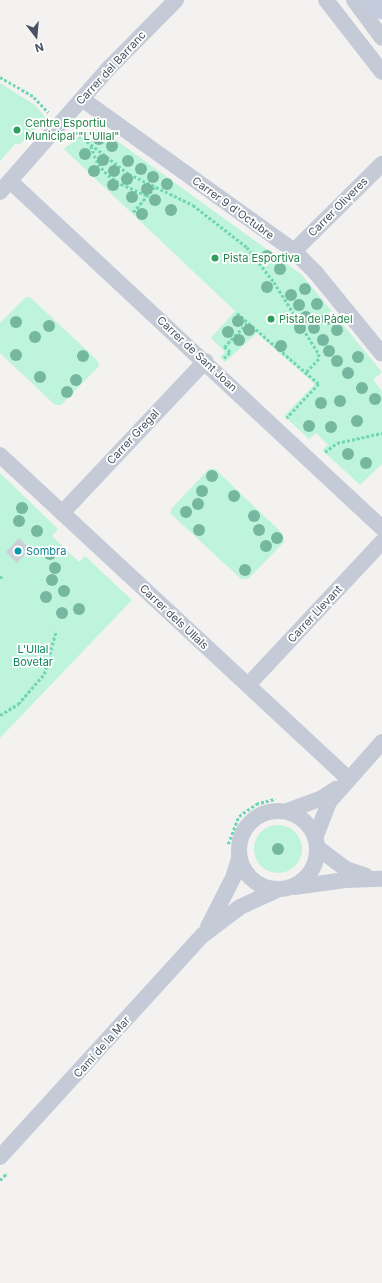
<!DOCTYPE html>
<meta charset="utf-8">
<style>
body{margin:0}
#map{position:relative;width:382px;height:1283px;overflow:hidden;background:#f4f2f1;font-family:Inter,sans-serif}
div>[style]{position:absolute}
.green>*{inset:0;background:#bdf4db}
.round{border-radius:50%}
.building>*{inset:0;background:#cdcfd7}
.path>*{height:2.5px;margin-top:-1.25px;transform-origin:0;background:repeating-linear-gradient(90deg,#71d6b5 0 3px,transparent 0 5px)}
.street>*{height:16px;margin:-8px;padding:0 8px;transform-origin:8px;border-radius:8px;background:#c4cbd7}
.street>.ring{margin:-8px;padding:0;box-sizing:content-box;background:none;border:16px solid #c4cbd7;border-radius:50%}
.secondary>*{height:22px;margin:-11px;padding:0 11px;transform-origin:11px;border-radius:11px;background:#c3cbdc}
.trees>*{width:12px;height:12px;margin:-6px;border-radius:50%;background:#76b7a0}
.dots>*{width:11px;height:11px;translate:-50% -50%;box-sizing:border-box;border:2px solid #fff;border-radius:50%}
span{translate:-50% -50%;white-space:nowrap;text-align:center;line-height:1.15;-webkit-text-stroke:3.5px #fff;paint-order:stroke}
.street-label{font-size:11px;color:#475161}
.leisure-label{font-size:11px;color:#27864d}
.left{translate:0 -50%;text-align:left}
.culture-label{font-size:11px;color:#0d838f}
.park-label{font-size:11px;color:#0e865e}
.north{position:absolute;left:16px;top:16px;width:40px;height:40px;-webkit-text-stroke:3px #fff;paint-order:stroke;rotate:164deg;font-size:11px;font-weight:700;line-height:16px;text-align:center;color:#475161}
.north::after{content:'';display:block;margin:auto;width:14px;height:18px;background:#475161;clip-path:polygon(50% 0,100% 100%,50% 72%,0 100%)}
</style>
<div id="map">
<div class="green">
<i style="clip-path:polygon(0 83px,35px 105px,46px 118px,19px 145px,16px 143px,0 161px)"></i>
<i style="clip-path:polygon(96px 132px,109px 135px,301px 274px,382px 372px,373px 380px,382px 391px,382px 464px,360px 485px,322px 450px,328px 445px,316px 433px,309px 439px,284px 416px,315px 384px,257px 333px,225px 362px,220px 357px,225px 352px,211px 338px,235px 311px,64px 149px,77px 138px)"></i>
<i style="clip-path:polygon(26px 297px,30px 297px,97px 360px,99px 366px,61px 405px,55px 405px,0 353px,0 323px)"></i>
<i style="clip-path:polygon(209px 469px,215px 469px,282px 533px,284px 542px,249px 578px,241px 579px,171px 514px,171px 509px)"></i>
<i style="clip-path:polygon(0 473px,58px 529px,52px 536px,79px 562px,85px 556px,132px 600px,0 738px)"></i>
<i class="round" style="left:254px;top:825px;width:48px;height:48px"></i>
</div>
<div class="building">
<i style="clip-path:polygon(19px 538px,30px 549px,17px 563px,6px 552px)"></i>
</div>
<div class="path">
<i style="left:0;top:77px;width:39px;rotate:30deg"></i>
<i style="left:34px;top:97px;width:21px;rotate:47deg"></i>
<i style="left:75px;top:132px;width:68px;rotate:37.9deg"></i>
<i style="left:129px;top:174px;width:71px;rotate:25.8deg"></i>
<i style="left:193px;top:205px;width:68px;rotate:37.9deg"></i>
<i style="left:247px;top:247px;width:44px;rotate:52.4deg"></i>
<i style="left:274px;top:282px;width:85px;rotate:58deg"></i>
<i style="left:319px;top:354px;width:5px;rotate:90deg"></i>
<i style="left:319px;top:359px;width:19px;rotate:133deg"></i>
<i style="left:91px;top:146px;width:19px;rotate:69deg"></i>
<i style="left:98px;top:164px;width:15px;rotate:48deg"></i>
<i style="left:108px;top:175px;width:16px;rotate:35deg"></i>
<i style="left:121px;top:184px;width:30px;rotate:24deg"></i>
<i style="left:133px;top:212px;width:33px;rotate:-49deg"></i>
<i style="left:237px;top:313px;width:108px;rotate:40.9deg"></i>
<i style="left:319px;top:384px;width:47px;rotate:133.3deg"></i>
<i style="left:224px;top:358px;width:8px;rotate:-45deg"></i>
<i style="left:230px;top:352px;width:8px;rotate:-140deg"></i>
<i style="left:224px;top:347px;width:35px;rotate:-46deg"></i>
<i style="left:325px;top:452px;width:15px;rotate:-37deg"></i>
<i style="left:337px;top:443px;width:46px;rotate:-12.5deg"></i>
<i style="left:0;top:578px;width:4px;rotate:-45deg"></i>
<i style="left:0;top:715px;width:21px;rotate:-31deg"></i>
<i style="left:18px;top:704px;width:40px;rotate:-49deg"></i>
<i style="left:44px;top:674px;width:45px;rotate:-74.4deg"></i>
<i style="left:228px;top:844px;width:30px;rotate:-69deg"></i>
<i style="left:239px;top:816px;width:21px;rotate:-35deg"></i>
<i style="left:256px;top:804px;width:20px;rotate:-15deg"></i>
<i style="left:0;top:1180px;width:10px;rotate:-45deg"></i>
</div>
<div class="street">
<i style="left:326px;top:0;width:91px;rotate:52.1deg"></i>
<i style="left:354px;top:0;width:47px;rotate:53.6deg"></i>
<i style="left:82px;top:99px;width:261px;rotate:35.6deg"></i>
<i style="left:294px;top:251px;width:31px;rotate:45deg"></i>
<i style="left:316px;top:273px;width:104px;rotate:50.8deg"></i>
<i style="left:10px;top:181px;width:509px;rotate:43.01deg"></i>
<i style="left:0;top:192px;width:167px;rotate:-48.7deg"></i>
<i style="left:110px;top:67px;width:94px;rotate:-45.4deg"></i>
<i style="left:294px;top:251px;width:124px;rotate:-44.7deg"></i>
<i style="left:0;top:455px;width:475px;rotate:42.9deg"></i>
<i style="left:62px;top:513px;width:209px;rotate:-46.7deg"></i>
<i style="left:248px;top:685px;width:196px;rotate:-46.9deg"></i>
<i class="ring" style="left:239px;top:811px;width:62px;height:62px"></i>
<i style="left:287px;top:811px;width:37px;rotate:-20deg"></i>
<i style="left:322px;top:798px;width:17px;rotate:-33deg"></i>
<i style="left:316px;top:836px;width:36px;rotate:-69deg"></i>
<i style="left:329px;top:802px;width:80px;rotate:-48.5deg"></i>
<i style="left:318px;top:848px;width:35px;rotate:37deg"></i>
<i style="left:346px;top:869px;width:21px;rotate:19deg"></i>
<i style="left:294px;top:887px;width:52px;rotate:-7.7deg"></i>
<i style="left:346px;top:880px;width:36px;rotate:-2deg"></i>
<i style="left:208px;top:927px;width:55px;rotate:-63deg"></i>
<i style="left:233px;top:878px;width:21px;rotate:-73deg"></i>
<i style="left:0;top:1157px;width:301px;rotate:-47.6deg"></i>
<i style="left:203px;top:935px;width:46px;rotate:-37.1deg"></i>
<i style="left:240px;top:907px;width:41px;rotate:-24.7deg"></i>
</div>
<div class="secondary">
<i style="left:375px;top:0;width:11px;rotate:49deg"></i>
</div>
<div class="trees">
<i style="left:99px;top:139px"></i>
<i style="left:112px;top:146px"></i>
<i style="left:85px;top:154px"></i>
<i style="left:103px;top:160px"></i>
<i style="left:128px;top:161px"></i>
<i style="left:141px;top:169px"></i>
<i style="left:94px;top:171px"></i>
<i style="left:114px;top:171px"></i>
<i style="left:153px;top:177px"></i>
<i style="left:127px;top:179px"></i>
<i style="left:167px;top:184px"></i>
<i style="left:113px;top:185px"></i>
<i style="left:147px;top:189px"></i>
<i style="left:132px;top:197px"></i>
<i style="left:155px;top:200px"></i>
<i style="left:171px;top:210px"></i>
<i style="left:142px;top:214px"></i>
<i style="left:267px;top:256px"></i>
<i style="left:280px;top:269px"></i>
<i style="left:267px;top:287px"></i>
<i style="left:305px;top:289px"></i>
<i style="left:291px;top:295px"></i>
<i style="left:317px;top:304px"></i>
<i style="left:299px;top:305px"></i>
<i style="left:306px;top:317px"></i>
<i style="left:327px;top:319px"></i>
<i style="left:238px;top:321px"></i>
<i style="left:16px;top:322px"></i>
<i style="left:49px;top:326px"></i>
<i style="left:300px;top:328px"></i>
<i style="left:314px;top:328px"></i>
<i style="left:249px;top:330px"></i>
<i style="left:337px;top:330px"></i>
<i style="left:228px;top:332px"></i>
<i style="left:35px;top:337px"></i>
<i style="left:239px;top:340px"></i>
<i style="left:323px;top:340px"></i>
<i style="left:281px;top:346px"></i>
<i style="left:329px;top:351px"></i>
<i style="left:16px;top:355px"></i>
<i style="left:83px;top:356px"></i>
<i style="left:358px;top:357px"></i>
<i style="left:337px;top:361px"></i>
<i style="left:348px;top:373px"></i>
<i style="left:40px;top:377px"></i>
<i style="left:76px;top:380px"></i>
<i style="left:362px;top:388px"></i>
<i style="left:67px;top:392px"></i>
<i style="left:375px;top:399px"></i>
<i style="left:340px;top:401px"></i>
<i style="left:321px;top:403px"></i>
<i style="left:357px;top:421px"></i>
<i style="left:309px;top:426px"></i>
<i style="left:331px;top:427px"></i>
<i style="left:348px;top:454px"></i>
<i style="left:366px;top:463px"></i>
<i style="left:212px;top:476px"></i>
<i style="left:202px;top:491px"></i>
<i style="left:234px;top:496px"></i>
<i style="left:198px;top:504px"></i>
<i style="left:22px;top:508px"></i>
<i style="left:186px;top:512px"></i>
<i style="left:254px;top:516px"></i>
<i style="left:19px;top:521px"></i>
<i style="left:199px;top:530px"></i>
<i style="left:259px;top:530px"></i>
<i style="left:37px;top:531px"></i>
<i style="left:277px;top:538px"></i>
<i style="left:266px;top:546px"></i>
<i style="left:50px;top:554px"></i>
<i style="left:55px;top:568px"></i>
<i style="left:245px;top:570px"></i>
<i style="left:52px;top:580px"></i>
<i style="left:64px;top:591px"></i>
<i style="left:46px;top:597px"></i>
<i style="left:79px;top:609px"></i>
<i style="left:62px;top:613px"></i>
<i style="left:278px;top:849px"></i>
</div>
<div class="dots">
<i style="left:17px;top:130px;background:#2e9e5b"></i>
<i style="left:215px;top:258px;background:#2e9e5b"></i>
<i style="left:271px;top:319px;background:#2e9e5b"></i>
<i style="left:18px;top:551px;background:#0f9aa8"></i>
</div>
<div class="street-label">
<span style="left:111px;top:68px;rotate:-47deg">Carrer del Barranc</span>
<span style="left:338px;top:207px;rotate:-45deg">Carrer Oliveres</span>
<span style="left:233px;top:208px;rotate:36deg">Carrer 9 d'Octubre</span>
<span style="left:197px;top:354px;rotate:43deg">Carrer de Sant Joan</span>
<span style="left:133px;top:437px;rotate:-47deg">Carrer Gregal</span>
<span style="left:315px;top:614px;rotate:-47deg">Carrer Llevant</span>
<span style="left:174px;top:617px;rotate:43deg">Carrer dels Ullals</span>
<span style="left:102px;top:1047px;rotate:-48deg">Camí de la Mar</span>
</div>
<div class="leisure-label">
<span class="left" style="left:25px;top:130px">Centre Esportiu<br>Municipal "L'Ullal"</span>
<span class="left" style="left:223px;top:258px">Pista Esportiva</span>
<span class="left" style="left:279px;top:319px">Pista de Pàdel</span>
</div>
<div class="culture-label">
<span class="left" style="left:26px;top:551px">Sombra</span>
</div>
<div class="park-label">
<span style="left:33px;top:656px">L'Ullal<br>Bovetar</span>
</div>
<div class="north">N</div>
</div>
